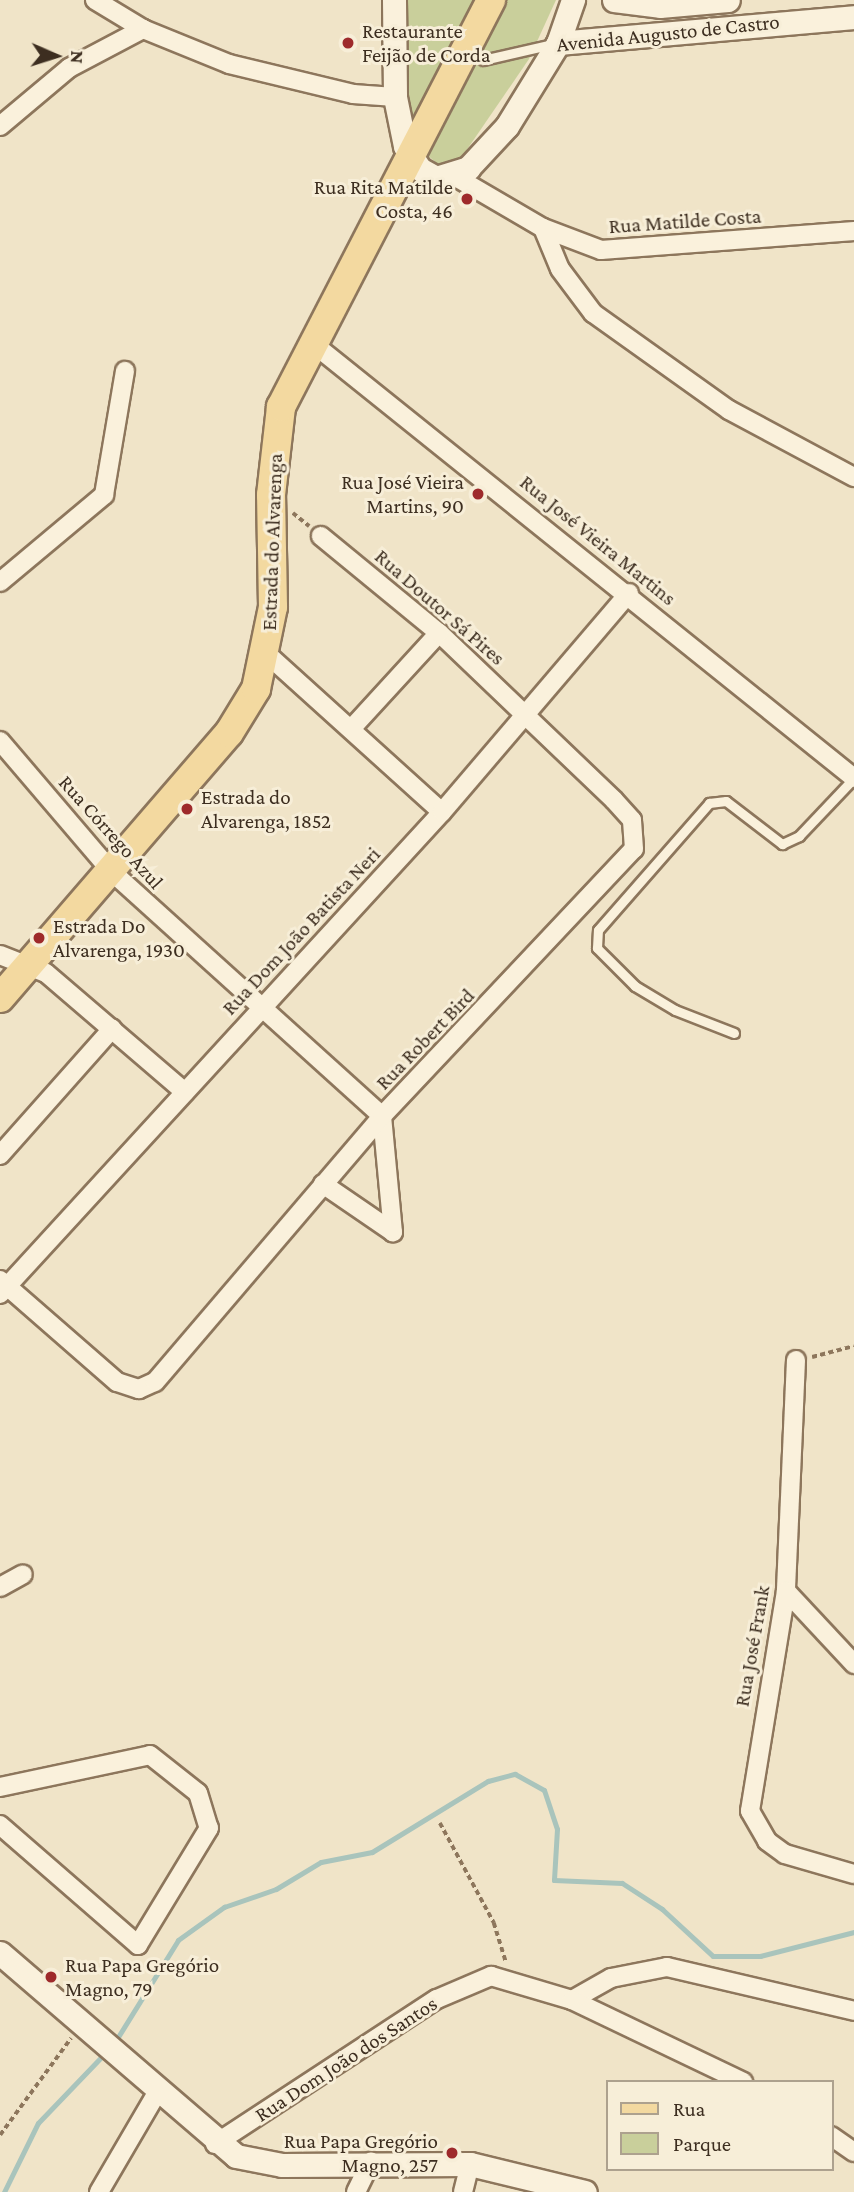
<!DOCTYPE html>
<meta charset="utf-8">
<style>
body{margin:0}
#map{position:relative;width:854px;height:2192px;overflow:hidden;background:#f0e4c8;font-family:"Crimson Pro",serif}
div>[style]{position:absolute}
.green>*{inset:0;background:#c9cf9b}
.stream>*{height:5px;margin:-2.5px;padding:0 2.5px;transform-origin:2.5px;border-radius:2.5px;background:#a9c4bc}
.path>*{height:3.5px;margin-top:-1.75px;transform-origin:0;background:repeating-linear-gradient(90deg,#8d765c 0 5px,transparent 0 8.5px)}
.roads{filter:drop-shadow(2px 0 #8d765c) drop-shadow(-2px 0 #8d765c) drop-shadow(0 2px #8d765c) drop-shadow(0 -2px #8d765c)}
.service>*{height:9px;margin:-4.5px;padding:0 4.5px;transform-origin:4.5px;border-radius:4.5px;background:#faf1dc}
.minor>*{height:18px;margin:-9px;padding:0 9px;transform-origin:9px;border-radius:9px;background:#faf1dc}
.tertiary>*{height:23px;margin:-11.5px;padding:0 11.5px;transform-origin:11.5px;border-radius:11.5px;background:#faf1dc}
.primary>*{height:28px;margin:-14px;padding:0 14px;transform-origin:14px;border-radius:14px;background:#f3d9a0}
.dots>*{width:19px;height:19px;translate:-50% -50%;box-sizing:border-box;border:4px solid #f7eed8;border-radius:50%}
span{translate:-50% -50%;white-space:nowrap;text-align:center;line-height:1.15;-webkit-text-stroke:6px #f7eed8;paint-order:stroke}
.poi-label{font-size:21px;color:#3d2e20}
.left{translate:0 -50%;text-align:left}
.right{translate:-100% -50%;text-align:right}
.street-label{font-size:21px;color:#3d2e20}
.legend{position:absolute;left:606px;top:2080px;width:228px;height:91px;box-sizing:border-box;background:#f7eed8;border:2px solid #ada18e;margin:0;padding:9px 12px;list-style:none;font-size:21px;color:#3d2e20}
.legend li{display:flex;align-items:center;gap:14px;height:35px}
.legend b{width:35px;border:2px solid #ada18e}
.north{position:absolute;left:21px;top:21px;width:70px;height:70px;-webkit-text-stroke:5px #f7eed8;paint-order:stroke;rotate:93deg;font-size:19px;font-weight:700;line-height:28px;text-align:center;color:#3d2e20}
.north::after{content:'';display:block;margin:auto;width:24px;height:32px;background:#3d2e20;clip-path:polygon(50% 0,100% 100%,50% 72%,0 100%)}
</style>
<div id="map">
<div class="green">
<i style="clip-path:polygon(403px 0,556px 0,529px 59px,455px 167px,440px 166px,426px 154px,402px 105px)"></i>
</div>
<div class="stream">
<i style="left:113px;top:2045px;width:123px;rotate:-58.2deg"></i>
<i style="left:178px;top:1940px;width:57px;rotate:-35.7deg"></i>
<i style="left:224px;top:1907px;width:55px;rotate:-19.1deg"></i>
<i style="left:276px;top:1889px;width:52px;rotate:-31deg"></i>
<i style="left:321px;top:1862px;width:52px;rotate:-11.1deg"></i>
<i style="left:372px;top:1852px;width:136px;rotate:-31.5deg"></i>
<i style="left:488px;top:1781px;width:28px;rotate:-15deg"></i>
<i style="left:515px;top:1774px;width:33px;rotate:29deg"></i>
<i style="left:544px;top:1790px;width:41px;rotate:71.6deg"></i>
<i style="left:557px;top:1829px;width:51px;rotate:93.4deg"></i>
<i style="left:554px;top:1880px;width:68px;rotate:2.5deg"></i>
<i style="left:622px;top:1883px;width:48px;rotate:33deg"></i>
<i style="left:662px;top:1909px;width:69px;rotate:42.7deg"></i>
<i style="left:713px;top:1956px;width:47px"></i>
<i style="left:760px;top:1956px;width:97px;rotate:-14.3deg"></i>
<i style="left:4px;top:2192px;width:77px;rotate:-63.8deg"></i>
<i style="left:38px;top:2123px;width:98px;rotate:-46.2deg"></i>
</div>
<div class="path">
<i style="left:293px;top:513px;width:21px;rotate:39deg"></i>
<i style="left:812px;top:1357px;width:43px;rotate:-14.7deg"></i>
<i style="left:440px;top:1823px;width:114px;rotate:61.6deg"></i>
<i style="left:494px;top:1923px;width:41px;rotate:72.9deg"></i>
<i style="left:0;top:2135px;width:120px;rotate:-53.8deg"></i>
</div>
<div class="roads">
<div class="service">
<i style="left:483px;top:60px;width:72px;rotate:-12.9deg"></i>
<i style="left:734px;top:1033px;width:63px;rotate:-158.7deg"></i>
<i style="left:675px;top:1010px;width:47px;rotate:-149deg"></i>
<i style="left:635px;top:986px;width:54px;rotate:-135deg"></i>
<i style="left:597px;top:948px;width:18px;rotate:-87deg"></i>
<i style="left:598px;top:930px;width:169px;rotate:-48.8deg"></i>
<i style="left:709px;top:803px;width:17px;rotate:-7deg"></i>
<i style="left:726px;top:801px;width:71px;rotate:37.5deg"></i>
<i style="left:782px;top:844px;width:19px;rotate:-25deg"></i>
<i style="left:799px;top:836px;width:80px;rotate:-46.5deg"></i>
</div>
<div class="minor">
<i style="left:95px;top:0;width:56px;rotate:31.1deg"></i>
<i style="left:143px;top:29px;width:93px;rotate:22.1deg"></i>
<i style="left:229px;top:64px;width:128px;rotate:13.6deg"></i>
<i style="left:353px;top:94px;width:42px;rotate:4.1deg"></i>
<i style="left:0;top:126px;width:90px;rotate:-40deg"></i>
<i style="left:69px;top:68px;width:84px;rotate:-27.8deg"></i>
<i style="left:454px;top:176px;width:103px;rotate:30.3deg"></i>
<i style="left:543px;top:228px;width:62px;rotate:20.8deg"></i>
<i style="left:601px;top:250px;width:254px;rotate:-4.3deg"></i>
<i style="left:543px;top:228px;width:44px;rotate:67.5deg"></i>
<i style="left:560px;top:269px;width:55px;rotate:53.1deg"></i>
<i style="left:593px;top:313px;width:167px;rotate:35.5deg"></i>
<i style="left:729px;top:410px;width:142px;rotate:28.2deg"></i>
<i style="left:311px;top:342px;width:696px;rotate:38.76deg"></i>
<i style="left:0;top:582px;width:136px;rotate:-39.9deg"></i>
<i style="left:104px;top:495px;width:126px;rotate:-80.4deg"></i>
<i style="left:268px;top:655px;width:234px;rotate:42.1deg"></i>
<i style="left:351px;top:729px;width:130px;rotate:-47.5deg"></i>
<i style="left:0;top:741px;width:171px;rotate:49.5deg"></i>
<i style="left:111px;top:871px;width:365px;rotate:42.1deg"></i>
<i style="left:382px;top:1116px;width:117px;rotate:84.6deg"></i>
<i style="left:393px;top:1232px;width:85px;rotate:-145.6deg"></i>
<i style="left:0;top:955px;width:49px;rotate:21.4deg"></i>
<i style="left:46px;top:973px;width:183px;rotate:40.6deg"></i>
<i style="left:0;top:1155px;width:169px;rotate:-48.4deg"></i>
<i style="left:0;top:1280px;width:155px;rotate:41.1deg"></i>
<i style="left:117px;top:1382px;width:23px;rotate:18deg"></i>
<i style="left:139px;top:1389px;width:17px;rotate:-24deg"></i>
<i style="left:155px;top:1382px;width:350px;rotate:-49.5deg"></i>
<i style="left:382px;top:1116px;width:367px;rotate:-46.7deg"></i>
<i style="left:634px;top:849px;width:29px;rotate:-94deg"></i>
<i style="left:632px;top:820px;width:27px;rotate:-132deg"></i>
<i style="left:614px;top:800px;width:242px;rotate:-136.3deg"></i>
<i style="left:439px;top:633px;width:153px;rotate:-140.6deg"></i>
<i style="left:0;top:1294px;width:654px;rotate:-47.48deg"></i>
<i style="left:442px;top:812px;width:288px;rotate:-49.5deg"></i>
<i style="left:796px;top:1360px;width:231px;rotate:92.5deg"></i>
<i style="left:786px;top:1591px;width:223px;rotate:99.3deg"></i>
<i style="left:750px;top:1811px;width:34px;rotate:60deg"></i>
<i style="left:767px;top:1841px;width:22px;rotate:36deg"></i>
<i style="left:785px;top:1854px;width:72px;rotate:16.2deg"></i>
<i style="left:0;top:1587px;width:26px;rotate:-29deg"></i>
<i style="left:786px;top:1591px;width:100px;rotate:47deg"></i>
<i style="left:0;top:1787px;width:153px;rotate:-12deg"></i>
<i style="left:150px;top:1755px;width:61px;rotate:38.4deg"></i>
<i style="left:198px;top:1793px;width:37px;rotate:73deg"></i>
<i style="left:209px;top:1828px;width:137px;rotate:121.3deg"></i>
<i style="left:138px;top:1945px;width:183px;rotate:-139deg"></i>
<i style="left:572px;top:2000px;width:45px;rotate:-29.4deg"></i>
<i style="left:611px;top:1978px;width:57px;rotate:-11.1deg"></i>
<i style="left:667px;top:1967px;width:192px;rotate:13.2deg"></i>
<i style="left:831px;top:2136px;width:28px;rotate:35deg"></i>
<i style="left:215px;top:2144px;width:265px;rotate:-33.2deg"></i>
<i style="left:437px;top:1999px;width:59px;rotate:-23.1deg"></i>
<i style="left:491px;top:1976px;width:84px;rotate:16.5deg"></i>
<i style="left:572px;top:2000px;width:190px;rotate:25.6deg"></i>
<i style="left:99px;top:2192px;width:117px;rotate:-59.7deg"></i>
<i style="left:356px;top:2192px;width:34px;rotate:-64deg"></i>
<i style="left:463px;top:2192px;width:29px;rotate:-76deg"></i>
</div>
<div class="tertiary">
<i style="left:394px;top:0;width:97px;rotate:89.4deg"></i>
<i style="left:395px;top:97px;width:50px;rotate:78.5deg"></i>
<i style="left:405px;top:146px;width:27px;rotate:57deg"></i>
<i style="left:420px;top:169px;width:18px;rotate:29deg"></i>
<i style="left:436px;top:178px;width:34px;rotate:-17deg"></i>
<i style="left:468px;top:168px;width:57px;rotate:-47.1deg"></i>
<i style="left:507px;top:126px;width:97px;rotate:-58.4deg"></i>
<i style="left:558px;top:43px;width:46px;rotate:-70.8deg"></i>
<i style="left:614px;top:0;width:46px;rotate:7.4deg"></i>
<i style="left:660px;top:6px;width:68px;rotate:-5deg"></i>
<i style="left:558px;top:43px;width:297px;rotate:-5deg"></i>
<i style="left:0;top:1953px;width:311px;rotate:40.7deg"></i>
<i style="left:236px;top:2156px;width:47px;rotate:11.1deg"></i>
<i style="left:282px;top:2165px;width:188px;rotate:-0.3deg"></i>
<i style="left:470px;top:2164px;width:118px;rotate:13.7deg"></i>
</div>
<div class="primary">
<i style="left:0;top:998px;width:350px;rotate:-49.2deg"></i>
<i style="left:229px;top:733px;width:52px;rotate:-58.5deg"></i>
<i style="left:256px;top:689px;width:84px;rotate:-78.3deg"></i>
<i style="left:273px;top:607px;width:112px;rotate:-91deg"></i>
<i style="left:271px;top:495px;width:89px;rotate:-83.5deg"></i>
<i style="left:281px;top:407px;width:458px;rotate:-62.7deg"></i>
</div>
</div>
<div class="dots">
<i style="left:348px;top:43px;background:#9e2a2b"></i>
<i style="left:467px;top:199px;background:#9e2a2b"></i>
<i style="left:478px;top:494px;background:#9e2a2b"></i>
<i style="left:187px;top:809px;background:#9e2a2b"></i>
<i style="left:39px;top:938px;background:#9e2a2b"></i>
<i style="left:51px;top:1977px;background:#9e2a2b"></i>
<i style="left:452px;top:2153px;background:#9e2a2b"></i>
</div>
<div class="poi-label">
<span class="left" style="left:362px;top:43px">Restaurante<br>Feijão de Corda</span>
<span class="right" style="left:453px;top:199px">Rua Rita Matilde<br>Costa, 46</span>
<span class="right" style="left:464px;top:494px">Rua José Vieira<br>Martins, 90</span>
<span class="left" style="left:201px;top:809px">Estrada do<br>Alvarenga, 1852</span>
<span class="left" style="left:53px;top:938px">Estrada Do<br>Alvarenga, 1930</span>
<span class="left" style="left:65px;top:1977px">Rua Papa Gregório<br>Magno, 79</span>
<span class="right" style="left:438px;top:2153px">Rua Papa Gregório<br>Magno, 257</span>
</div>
<div class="street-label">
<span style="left:668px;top:33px;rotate:-6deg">Avenida Augusto de Castro</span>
<span style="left:685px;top:221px;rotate:-4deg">Rua Matilde Costa</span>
<span style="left:598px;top:540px;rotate:39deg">Rua José Vieira Martins</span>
<span style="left:272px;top:542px;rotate:-88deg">Estrada do Alvarenga</span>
<span style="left:440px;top:607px;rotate:41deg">Rua Doutor Sá Pires</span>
<span style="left:111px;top:832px;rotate:48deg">Rua Córrego Azul</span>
<span style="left:301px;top:931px;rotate:-47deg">Rua Dom João Batista Neri</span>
<span style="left:425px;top:1039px;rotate:-46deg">Rua Robert Bird</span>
<span style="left:752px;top:1646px;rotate:-80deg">Rua José Frank</span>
<span style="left:346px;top:2059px;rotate:-33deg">Rua Dom João dos Santos</span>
</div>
<ul class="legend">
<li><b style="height:9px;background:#f3d9a0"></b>Rua</li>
<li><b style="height:19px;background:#c9cf9b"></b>Parque</li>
</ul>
<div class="north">N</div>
</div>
